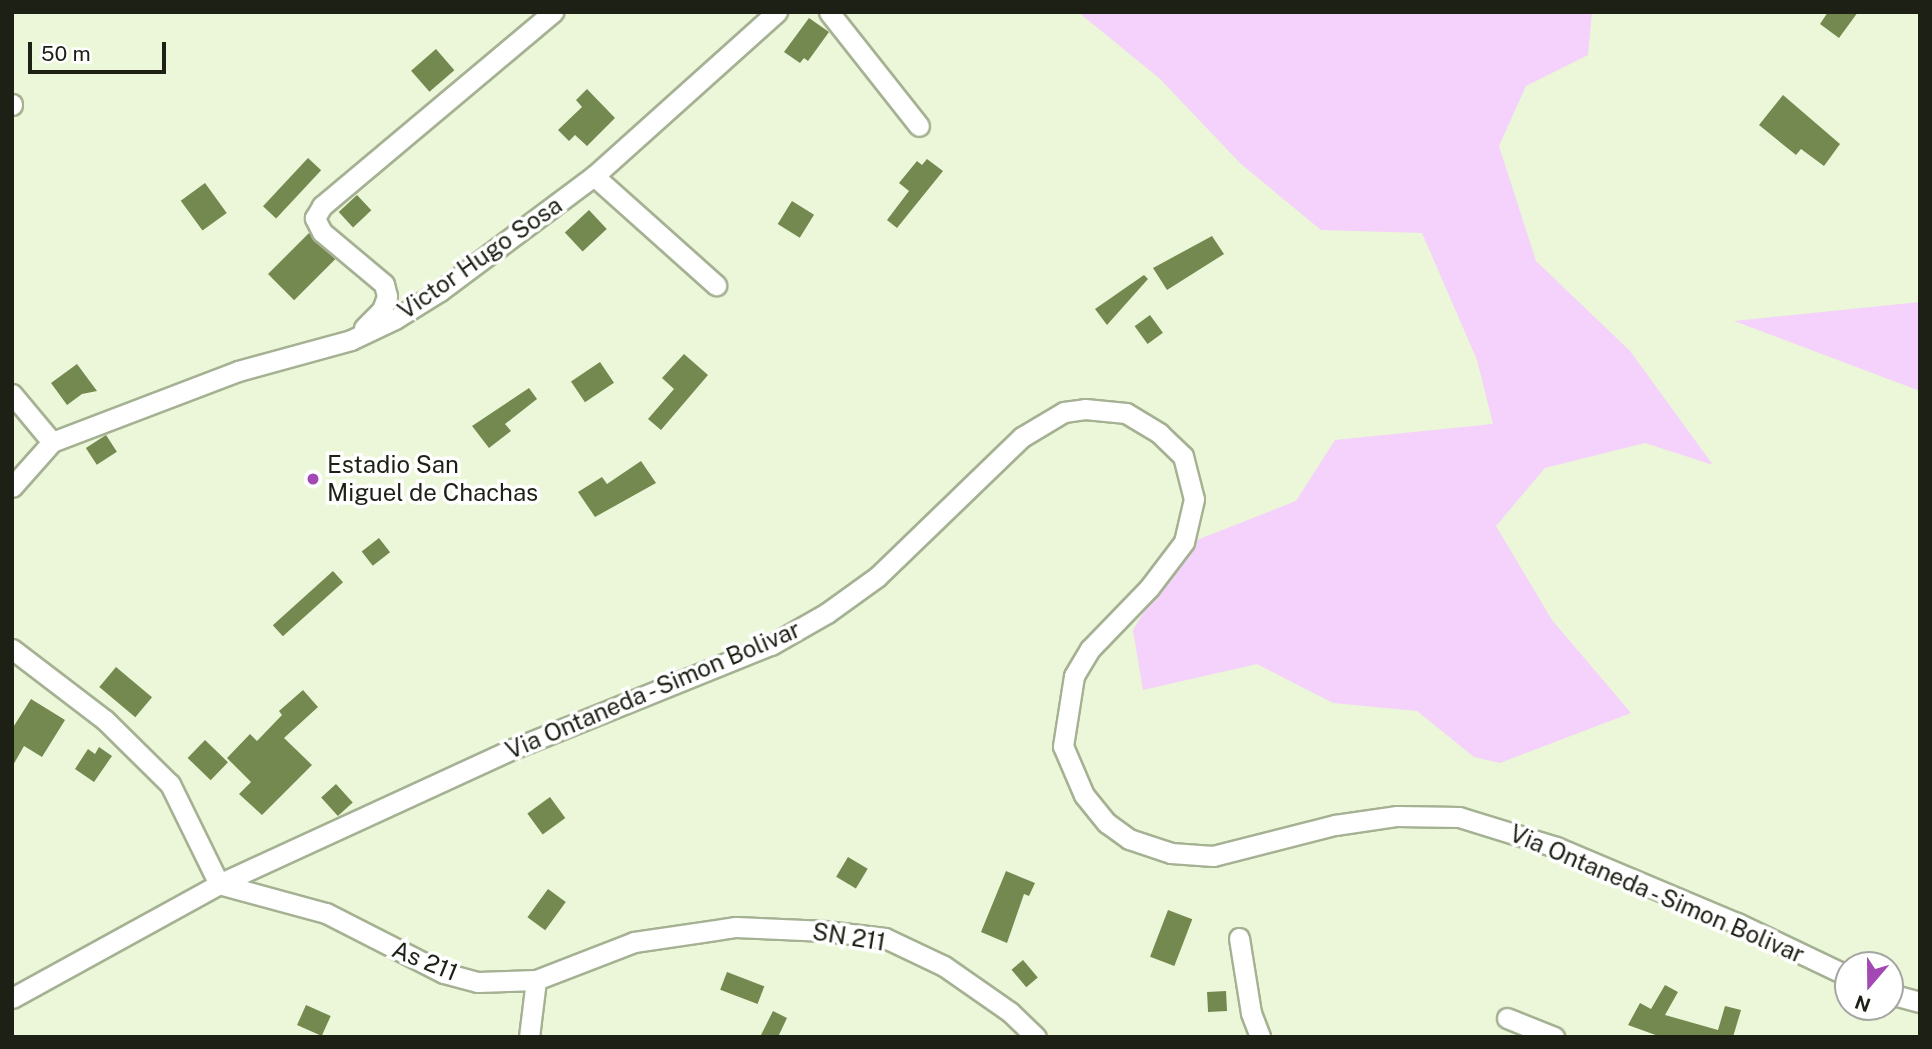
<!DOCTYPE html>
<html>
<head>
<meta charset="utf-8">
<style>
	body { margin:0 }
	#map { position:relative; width:1932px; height:1049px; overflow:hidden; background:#ebf7d8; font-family:"Public Sans",sans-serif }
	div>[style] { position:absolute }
	.green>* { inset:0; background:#f4d2fb }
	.building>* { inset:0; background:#74894f; transform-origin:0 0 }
	.roads { filter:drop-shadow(2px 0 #a5b193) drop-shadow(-2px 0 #a5b193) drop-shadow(0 2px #a5b193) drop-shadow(0 -2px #a5b193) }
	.minor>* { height:19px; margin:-9.5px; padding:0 9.5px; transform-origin:9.5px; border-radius:9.5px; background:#fff }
	.dots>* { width:19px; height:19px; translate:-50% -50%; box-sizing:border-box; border:4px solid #fff; border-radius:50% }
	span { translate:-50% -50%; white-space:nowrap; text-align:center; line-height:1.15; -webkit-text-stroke:7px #fff; paint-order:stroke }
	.street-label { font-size:24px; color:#1c2015 }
	.poi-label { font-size:24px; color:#1c2015 }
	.left { translate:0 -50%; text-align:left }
	.frame { position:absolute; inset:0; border:14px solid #1c2015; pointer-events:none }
	.north { position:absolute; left:1834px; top:951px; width:70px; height:70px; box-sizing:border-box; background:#fff; border:2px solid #a4a6a1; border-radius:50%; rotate:200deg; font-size:19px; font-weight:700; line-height:28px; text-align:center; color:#1c2015 }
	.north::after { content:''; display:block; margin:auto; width:24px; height:32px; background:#a249b4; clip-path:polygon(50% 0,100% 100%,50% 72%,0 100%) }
	.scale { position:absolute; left:28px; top:42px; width:138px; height:32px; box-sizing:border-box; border:4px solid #1c2015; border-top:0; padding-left:9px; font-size:21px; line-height:24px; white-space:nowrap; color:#1c2015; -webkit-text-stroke:5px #fff; paint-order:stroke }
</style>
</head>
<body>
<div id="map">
	<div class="green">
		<i style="clip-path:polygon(1078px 12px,1592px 12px,1588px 55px,1526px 86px,1499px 146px,1536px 261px,1630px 351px,1713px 465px,1645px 443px,1545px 468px,1496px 526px,1552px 620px,1631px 713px,1500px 763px,1474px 757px,1417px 711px,1333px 703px,1257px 664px,1143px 690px,1133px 630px,1184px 545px,1296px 501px,1335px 440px,1493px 424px,1477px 360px,1422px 233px,1321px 230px,1241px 164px,1159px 78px)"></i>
		<i style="clip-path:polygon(1920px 302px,1920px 391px,1734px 321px)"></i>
	</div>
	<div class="building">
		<i style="clip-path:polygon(1828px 12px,1858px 12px,1839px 38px,1820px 24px)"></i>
		<i style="clip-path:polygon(809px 18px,829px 32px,808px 61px,804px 58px,800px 63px,784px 52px)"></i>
		<i style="left:436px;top:49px;width:28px;height:33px;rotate:49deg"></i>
		<i style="clip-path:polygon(587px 89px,615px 118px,587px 146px,575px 135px,569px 141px,558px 130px,582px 107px,576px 100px)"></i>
		<i style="clip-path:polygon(1783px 95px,1840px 144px,1824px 166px,1801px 149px,1796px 155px,1759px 125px)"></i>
		<i style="left:308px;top:158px;width:18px;height:66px;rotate:43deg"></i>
		<i style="clip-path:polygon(927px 159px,943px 171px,897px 228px,887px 220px,909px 191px,899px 183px,917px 161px,922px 165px)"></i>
		<i style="left:205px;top:183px;width:37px;height:30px;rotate:54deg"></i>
		<i style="left:357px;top:195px;width:21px;height:25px;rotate:47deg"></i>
		<i style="left:792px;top:201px;width:26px;height:27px;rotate:32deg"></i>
		<i style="left:589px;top:210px;width:26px;height:33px;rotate:47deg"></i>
		<i style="left:309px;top:233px;width:37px;height:58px;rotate:45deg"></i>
		<i style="clip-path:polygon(1212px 236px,1224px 254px,1167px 290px,1153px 268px)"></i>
		<i style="clip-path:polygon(1144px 275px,1148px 279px,1107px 325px,1095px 309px)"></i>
		<i style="left:1150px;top:315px;width:22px;height:19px;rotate:54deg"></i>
		<i style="clip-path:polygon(684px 354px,708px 375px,661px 430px,648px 419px,674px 389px,662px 378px)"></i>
		<i style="left:600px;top:362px;width:25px;height:35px;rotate:56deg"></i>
		<i style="clip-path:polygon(77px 364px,97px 391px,82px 394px,67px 405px,51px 383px)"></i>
		<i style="clip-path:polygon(529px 388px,537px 399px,505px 424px,511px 431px,489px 448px,472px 426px)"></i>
		<i style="left:106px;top:435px;width:20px;height:24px;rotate:57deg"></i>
		<i style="clip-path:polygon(641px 461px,656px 483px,595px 517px,578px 492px,602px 477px,607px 484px)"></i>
		<i style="left:379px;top:538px;width:18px;height:22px;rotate:52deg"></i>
		<i style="left:333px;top:571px;width:15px;height:81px;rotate:48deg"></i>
		<i style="left:116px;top:667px;width:47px;height:26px;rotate:40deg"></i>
		<i style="clip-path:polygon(303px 690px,318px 707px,284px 738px,312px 765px,262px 815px,239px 794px,251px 782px,227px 758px,250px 734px,257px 741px,282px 715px,279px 711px)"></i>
		<i style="clip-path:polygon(31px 699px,65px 720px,42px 757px,24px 746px,12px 767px,12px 729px)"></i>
		<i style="left:205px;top:740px;width:32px;height:25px;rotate:44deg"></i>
		<i style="clip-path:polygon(99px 747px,112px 756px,94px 782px,75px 769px,88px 749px,95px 754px)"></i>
		<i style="left:336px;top:784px;width:25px;height:20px;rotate:48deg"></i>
		<i style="left:550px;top:797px;width:26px;height:28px;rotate:54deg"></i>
		<i style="left:848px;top:857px;width:23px;height:23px;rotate:31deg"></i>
		<i style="clip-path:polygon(1006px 871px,1035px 883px,1029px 896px,1024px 894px,1007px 943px,981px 932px)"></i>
		<i style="left:548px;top:889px;width:22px;height:35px;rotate:36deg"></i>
		<i style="left:1168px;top:910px;width:26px;height:50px;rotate:21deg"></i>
		<i style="left:1023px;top:960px;width:23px;height:15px;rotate:50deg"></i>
		<i style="left:727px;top:972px;width:40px;height:19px;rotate:21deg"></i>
		<i style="clip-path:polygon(1665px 985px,1678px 992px,1665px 1015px,1718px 1030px,1725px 1006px,1741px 1010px,1733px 1037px,1661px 1037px,1628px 1025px,1640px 1003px,1651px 1009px)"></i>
		<i style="left:1226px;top:991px;width:20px;height:19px;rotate:87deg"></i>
		<i style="left:306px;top:1005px;width:27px;height:22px;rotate:24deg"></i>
		<i style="clip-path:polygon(773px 1011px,787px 1018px,778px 1037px,760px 1037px)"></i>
	</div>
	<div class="roads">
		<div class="minor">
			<i style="left:829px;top:12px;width:145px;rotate:51.7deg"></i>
			<i style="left:12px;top:104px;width:1px;rotate:90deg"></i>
			<i style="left:594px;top:176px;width:164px;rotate:41.8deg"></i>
			<i style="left:364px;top:328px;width:25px;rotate:-45deg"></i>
			<i style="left:382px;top:310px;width:15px;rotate:-70deg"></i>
			<i style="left:387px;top:296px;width:12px;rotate:-104deg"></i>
			<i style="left:384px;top:284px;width:81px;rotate:-140deg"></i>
			<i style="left:322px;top:232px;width:16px;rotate:-117deg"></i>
			<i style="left:315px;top:218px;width:14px;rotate:-60deg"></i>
			<i style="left:322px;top:206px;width:302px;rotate:-40deg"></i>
			<i style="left:12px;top:394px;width:62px;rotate:50.2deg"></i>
			<i style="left:52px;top:442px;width:60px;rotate:131.6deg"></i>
			<i style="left:52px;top:442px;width:199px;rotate:-20.9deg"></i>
			<i style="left:238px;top:371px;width:117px;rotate:-15.3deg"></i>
			<i style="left:351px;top:340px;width:49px;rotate:-25.5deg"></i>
			<i style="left:395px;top:319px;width:53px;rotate:-31.9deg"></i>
			<i style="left:440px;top:291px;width:192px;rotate:-36.8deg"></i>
			<i style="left:594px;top:176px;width:246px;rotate:-41.9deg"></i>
			<i style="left:12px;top:649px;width:117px;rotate:37.4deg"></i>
			<i style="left:105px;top:720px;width:91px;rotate:44.6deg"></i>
			<i style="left:170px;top:784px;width:111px;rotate:63.9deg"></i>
			<i style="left:219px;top:884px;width:111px;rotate:15.2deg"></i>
			<i style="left:326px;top:913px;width:132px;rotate:27deg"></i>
			<i style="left:444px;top:973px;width:35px;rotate:15deg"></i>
			<i style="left:478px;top:982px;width:58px;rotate:-2deg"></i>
			<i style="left:536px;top:980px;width:105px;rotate:-21.2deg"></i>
			<i style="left:634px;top:942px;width:103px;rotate:-8.4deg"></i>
			<i style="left:736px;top:927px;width:90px;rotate:2.5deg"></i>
			<i style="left:826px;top:931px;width:59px;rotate:6.8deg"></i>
			<i style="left:885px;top:938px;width:65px;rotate:25.4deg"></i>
			<i style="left:944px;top:966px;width:80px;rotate:34.9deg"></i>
			<i style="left:1010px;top:1012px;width:36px;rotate:44deg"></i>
			<i style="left:1239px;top:938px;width:76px;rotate:80.9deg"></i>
			<i style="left:1251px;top:1013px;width:26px;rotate:69deg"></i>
			<i style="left:1890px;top:994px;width:31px;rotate:15deg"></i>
			<i style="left:12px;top:998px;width:236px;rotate:-28.8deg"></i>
			<i style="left:219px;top:884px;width:324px;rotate:-24.7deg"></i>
			<i style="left:513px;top:749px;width:278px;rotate:-22deg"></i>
			<i style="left:771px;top:645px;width:64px;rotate:-29.7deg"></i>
			<i style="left:827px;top:613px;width:62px;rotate:-35.8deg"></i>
			<i style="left:877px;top:577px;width:202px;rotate:-44deg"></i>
			<i style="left:1022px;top:437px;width:49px;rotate:-30.8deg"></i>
			<i style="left:1064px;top:412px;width:21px;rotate:-8deg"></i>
			<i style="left:1085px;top:409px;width:41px;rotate:5.6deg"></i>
			<i style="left:1126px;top:413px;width:39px;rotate:31deg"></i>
			<i style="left:1159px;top:433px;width:33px;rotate:44deg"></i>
			<i style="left:1183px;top:456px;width:44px;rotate:75.7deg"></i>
			<i style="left:1194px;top:499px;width:44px;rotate:103.1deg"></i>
			<i style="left:1184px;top:542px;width:58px;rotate:127.3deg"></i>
			<i style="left:1149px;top:588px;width:85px;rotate:134deg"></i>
			<i style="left:1090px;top:649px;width:31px;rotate:121deg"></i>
			<i style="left:1074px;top:676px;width:71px;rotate:98.9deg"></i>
			<i style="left:1063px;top:746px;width:53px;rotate:66.8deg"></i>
			<i style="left:1084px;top:795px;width:36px;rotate:51deg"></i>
			<i style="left:1107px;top:823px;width:27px;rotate:36deg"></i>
			<i style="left:1129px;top:839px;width:44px;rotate:18.4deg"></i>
			<i style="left:1171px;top:853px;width:42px;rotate:4.1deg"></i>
			<i style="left:1213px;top:856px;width:126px;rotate:-14.3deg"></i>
			<i style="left:1335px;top:825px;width:63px;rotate:-8.3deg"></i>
			<i style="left:1397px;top:816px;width:62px;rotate:0.9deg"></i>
			<i style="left:1459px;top:817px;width:102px;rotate:17.2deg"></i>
			<i style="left:1556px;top:847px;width:196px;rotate:22.8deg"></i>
			<i style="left:1737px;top:923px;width:123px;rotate:25.5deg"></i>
			<i style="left:1507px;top:1018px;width:51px;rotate:22deg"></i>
			<i style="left:529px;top:1037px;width:57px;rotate:-83deg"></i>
		</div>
	</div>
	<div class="dots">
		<i style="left:313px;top:479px;background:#a249b4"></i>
	</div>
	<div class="street-label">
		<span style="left:480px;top:258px;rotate:-35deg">Victor Hugo Sosa</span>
		<span style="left:653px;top:690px;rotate:-23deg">Via Ontaneda - Simon Bolivar</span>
		<span style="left:1657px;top:894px;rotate:23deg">Via Ontaneda - Simon Bolivar</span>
		<span style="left:849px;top:937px;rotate:9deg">SN 211</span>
		<span style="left:425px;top:961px;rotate:22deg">As 211</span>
	</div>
	<div class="poi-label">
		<span class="left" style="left:327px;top:479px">Estadio San<br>Miguel de Chachas</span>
	</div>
	<div class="frame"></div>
	<div class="north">N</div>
	<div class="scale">50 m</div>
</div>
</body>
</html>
